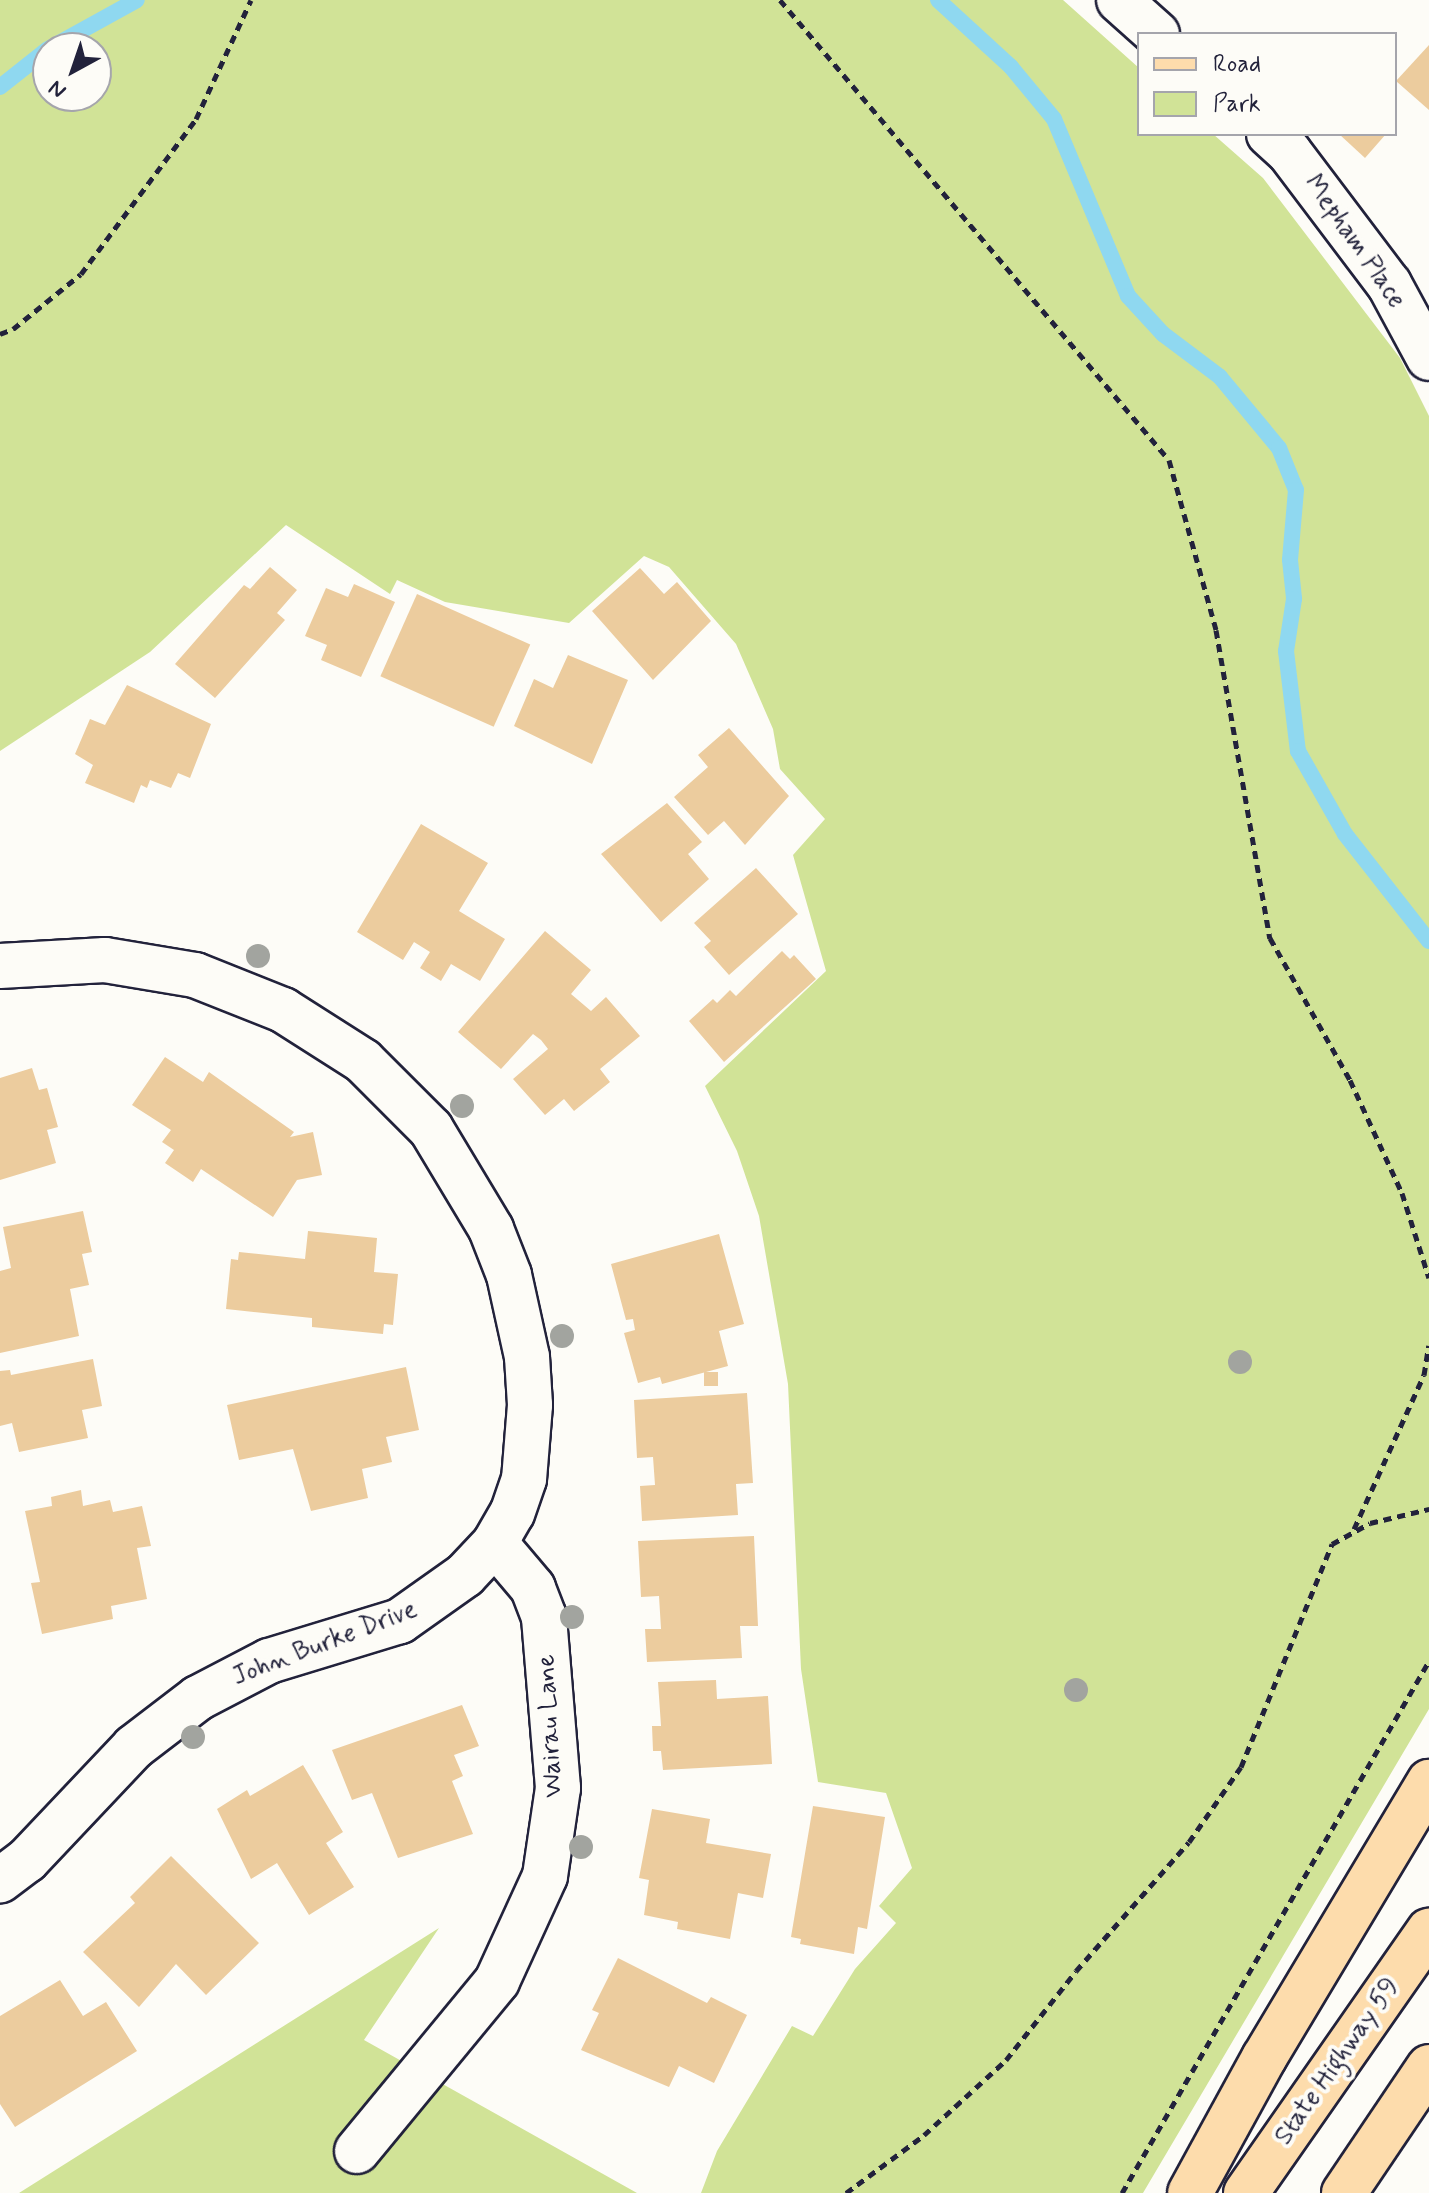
<!DOCTYPE html>
<html>
<head>
<meta charset="utf-8">
<style>
	body { margin:0 }
	#map { position:relative; width:1429px; height:2193px; overflow:hidden; background:#fdfcf7; font-family:Mynerve,sans-serif }
	div>[style] { position:absolute }
	.green>* { inset:0; background:#d1e397 }
	.stream>* { height:16px; margin:-8px; padding:0 8px; transform-origin:8px; border-radius:8px; background:#8fd8f0 }
	.building>* { inset:0; background:#eccc9e; transform-origin:0 0 }
	.path>* { height:5px; margin-top:-2.5px; transform-origin:0; background:repeating-linear-gradient(90deg,#22223b 0 8px,transparent 0 14px) }
	.roads { filter:drop-shadow(2px 0 #22223b) drop-shadow(-2px 0 #22223b) drop-shadow(0 2px #22223b) drop-shadow(0 -2px #22223b) }
	.street>* { height:44px; margin:-22px; padding:0 22px; transform-origin:22px; border-radius:22px; background:#fdfcf7 }
	.primary>* { height:44px; margin:-22px; padding:0 22px; transform-origin:22px; border-radius:22px; background:#fddcac }
	.trees>* { width:24px; height:24px; margin:-12px; border-radius:50%; background:#a2a49f }
	span { translate:-50% -50%; white-space:nowrap; text-align:center; line-height:1.15; -webkit-text-stroke:8px #fdfcf7; paint-order:stroke }
	.street-label { font-size:26px; color:#22223b }
	.legend { position:absolute; left:1137px; top:32px; width:260px; height:104px; box-sizing:border-box; background:#fdfcf7; border:2px solid #a5a5ac; margin:0; padding:10px 14px; list-style:none; font-size:24px; color:#22223b }
	.legend li { display:flex; align-items:center; gap:16px; height:40px }
	.legend b { width:40px; border:2px solid #a5a5ac }
	.north { position:absolute; left:32px; top:32px; width:80px; height:80px; box-sizing:border-box; background:#fdfcf7; border:2px solid #a5a5ac; border-radius:50%; rotate:220deg; font-size:22px; font-weight:700; line-height:32px; text-align:center; color:#22223b }
	.north::after { content:''; display:block; margin:auto; width:28px; height:36px; background:#22223b; clip-path:polygon(50% 0,100% 100%,50% 72%,0 100%) }
</style>
</head>
<body>
<div id="map">
	<div class="green">
		<i style="clip-path:polygon(evenodd,0 0,1063px 0,1139px 68px,1139px 134px,1213px 134px,1263px 178px,1400px 358px,1429px 416px,1429px 1709px,1143px 2193px,701px 2193px,717px 2151px,792px 2026px,813px 2036px,855px 1969px,896px 1923px,879px 1906px,912px 1868px,886px 1793px,818px 1782px,801px 1669px,788px 1384px,759px 1216px,737px 1151px,705px 1086px,826px 971px,793px 855px,825px 819px,780px 769px,773px 729px,736px 644px,669px 567px,644px 556px,569px 623px,445px 602px,397px 580px,390px 594px,286px 525px,150px 652px,0 751px,0 0,96px 48px,96px 96px,48px 96px,48px 48px,96px 48px)"></i>
		<i style="clip-path:polygon(439px 1928px,364px 2040px,637px 2193px,19px 2193px)"></i>
	</div>
	<div class="stream">
		<i style="left:938px;top:0;width:99px;rotate:42.5deg"></i>
		<i style="left:1011px;top:67px;width:67px;rotate:50.4deg"></i>
		<i style="left:1054px;top:119px;width:192px;rotate:67.3deg"></i>
		<i style="left:1128px;top:296px;width:52px;rotate:47.4deg"></i>
		<i style="left:1163px;top:334px;width:71px;rotate:37deg"></i>
		<i style="left:1220px;top:377px;width:92px;rotate:50.3deg"></i>
		<i style="left:1279px;top:448px;width:45px;rotate:68deg"></i>
		<i style="left:1296px;top:490px;width:70px;rotate:94.9deg"></i>
		<i style="left:1290px;top:560px;width:39px;rotate:84deg"></i>
		<i style="left:1294px;top:599px;width:53px;rotate:98.7deg"></i>
		<i style="left:1286px;top:651px;width:101px;rotate:83.2deg"></i>
		<i style="left:1298px;top:751px;width:95px;rotate:60.5deg"></i>
		<i style="left:1345px;top:834px;width:136px;rotate:51.9deg"></i>
		<i style="left:50px;top:48px;width:99px;rotate:-28.9deg"></i>
		<i style="left:0;top:87px;width:61px;rotate:-38.4deg"></i>
	</div>
	<div class="building">
		<i style="clip-path:polygon(1429px 45px,1429px 110px,1396px 81px)"></i>
		<i style="clip-path:polygon(1339px 134px,1386px 134px,1365px 158px)"></i>
		<i style="clip-path:polygon(270px 567px,297px 590px,277px 613px,285px 620px,215px 698px,175px 664px,244px 585px,250px 589px)"></i>
		<i style="clip-path:polygon(640px 568px,664px 594px,677px 582px,711px 621px,653px 680px,592px 611px)"></i>
		<i style="clip-path:polygon(354px 584px,395px 602px,361px 677px,321px 660px,327px 645px,305px 636px,326px 588px,348px 597px)"></i>
		<i style="left:417px;top:594px;width:124px;height:90px;rotate:24deg"></i>
		<i style="clip-path:polygon(568px 655px,628px 680px,592px 764px,514px 726px,534px 679px,553px 688px)"></i>
		<i style="clip-path:polygon(127px 685px,211px 724px,190px 778px,178px 773px,171px 788px,150px 780px,147px 788px,141px 785px,134px 803px,85px 783px,93px 765px,75px 754px,90px 719px,105px 725px)"></i>
		<i style="clip-path:polygon(729px 728px,789px 796px,745px 845px,724px 821px,708px 835px,674px 797px,708px 767px,698px 755px)"></i>
		<i style="clip-path:polygon(667px 803px,702px 842px,688px 854px,709px 879px,661px 922px,601px 854px)"></i>
		<i style="clip-path:polygon(421px 824px,488px 863px,459px 911px,505px 939px,480px 981px,451px 964px,441px 981px,420px 968px,430px 952px,414px 942px,403px 960px,357px 932px)"></i>
		<i style="clip-path:polygon(756px 868px,798px 914px,729px 975px,704px 947px,711px 941px,694px 923px)"></i>
		<i style="clip-path:polygon(545px 931px,591px 970px,571px 994px,591px 1011px,606px 997px,640px 1036px,600px 1069px,610px 1082px,574px 1111px,564px 1099px,545px 1115px,513px 1079px,548px 1049px,541px 1040px,533px 1034px,501px 1069px,458px 1032px)"></i>
		<i style="clip-path:polygon(782px 951px,790px 959px,794px 955px,816px 979px,724px 1062px,689px 1021px,713px 999px,717px 1003px,730px 990px,736px 996px)"></i>
		<i style="clip-path:polygon(165px 1057px,203px 1082px,209px 1072px,294px 1132px,290px 1137px,313px 1132px,322px 1175px,297px 1180px,273px 1217px,201px 1169px,193px 1182px,165px 1163px,174px 1150px,162px 1142px,171px 1130px,132px 1105px)"></i>
		<i style="clip-path:polygon(32px 1068px,39px 1090px,47px 1088px,58px 1127px,47px 1130px,56px 1163px,0 1180px,0 1078px)"></i>
		<i style="clip-path:polygon(83px 1211px,92px 1252px,82px 1254px,89px 1285px,70px 1289px,79px 1336px,0 1353px,0 1271px,11px 1268px,3px 1227px)"></i>
		<i style="clip-path:polygon(308px 1231px,377px 1238px,374px 1272px,398px 1274px,393px 1325px,384px 1324px,383px 1334px,312px 1327px,312px 1318px,226px 1309px,231px 1259px,238px 1260px,239px 1252px,305px 1259px)"></i>
		<i style="clip-path:polygon(719px 1234px,744px 1324px,719px 1331px,728px 1366px,662px 1384px,660px 1377px,638px 1383px,624px 1333px,635px 1330px,633px 1319px,626px 1320px,611px 1264px)"></i>
		<i style="clip-path:polygon(93px 1359px,102px 1406px,82px 1410px,88px 1438px,19px 1452px,12px 1423px,0 1426px,0 1371px,10px 1370px,11px 1375px)"></i>
		<i style="clip-path:polygon(406px 1367px,419px 1430px,386px 1437px,392px 1462px,362px 1469px,368px 1498px,311px 1511px,293px 1449px,239px 1460px,227px 1405px)"></i>
		<i style="left:718px;top:1372px;width:14px;height:14px;rotate:90deg"></i>
		<i style="clip-path:polygon(747px 1393px,753px 1483px,736px 1484px,738px 1515px,642px 1521px,640px 1486px,655px 1485px,653px 1457px,637px 1458px,634px 1400px)"></i>
		<i style="clip-path:polygon(81px 1490px,83px 1506px,110px 1500px,113px 1512px,142px 1506px,151px 1546px,137px 1548px,147px 1599px,111px 1606px,113px 1619px,42px 1634px,31px 1583px,40px 1582px,25px 1511px,52px 1506px,51px 1497px)"></i>
		<i style="clip-path:polygon(754px 1536px,758px 1626px,740px 1626px,742px 1658px,647px 1662px,645px 1629px,661px 1629px,659px 1596px,641px 1597px,638px 1541px)"></i>
		<i style="clip-path:polygon(716px 1680px,717px 1699px,768px 1696px,772px 1764px,663px 1770px,661px 1751px,653px 1751px,652px 1726px,661px 1726px,658px 1682px)"></i>
		<i style="clip-path:polygon(462px 1705px,479px 1746px,454px 1755px,463px 1776px,452px 1781px,473px 1834px,398px 1858px,372px 1793px,352px 1800px,332px 1750px)"></i>
		<i style="clip-path:polygon(303px 1765px,343px 1832px,326px 1843px,354px 1887px,309px 1915px,277px 1863px,251px 1879px,217px 1809px,247px 1790px,250px 1796px)"></i>
		<i style="clip-path:polygon(813px 1806px,885px 1817px,867px 1929px,858px 1927px,854px 1954px,800px 1944px,801px 1939px,791px 1937px)"></i>
		<i style="clip-path:polygon(652px 1809px,710px 1819px,706px 1843px,771px 1854px,763px 1898px,738px 1893px,730px 1939px,677px 1929px,678px 1922px,644px 1915px,649px 1880px,639px 1878px)"></i>
		<i style="clip-path:polygon(171px 1856px,259px 1943px,206px 1995px,176px 1964px,139px 2007px,83px 1952px,135px 1903px,130px 1897px)"></i>
		<i style="clip-path:polygon(618px 1958px,707px 2003px,711px 1997px,747px 2015px,714px 2083px,679px 2066px,669px 2087px,581px 2050px,599px 2013px,592px 2010px)"></i>
		<i style="clip-path:polygon(60px 1980px,83px 2016px,106px 2002px,137px 2051px,15px 2127px,0 2104px,0 2016px)"></i>
	</div>
	<div class="path">
		<i style="left:780px;top:0;width:602px;rotate:49.78deg"></i>
		<i style="left:1169px;top:460px;width:176px;rotate:74.5deg"></i>
		<i style="left:1216px;top:630px;width:313px;rotate:80.1deg"></i>
		<i style="left:1270px;top:938px;width:163px;rotate:60.6deg"></i>
		<i style="left:1350px;top:1080px;width:124px;rotate:65.3deg"></i>
		<i style="left:1402px;top:1193px;width:89px;rotate:72.4deg"></i>
		<i style="left:0;top:334px;width:14px;rotate:-21deg"></i>
		<i style="left:13px;top:329px;width:87px;rotate:-39deg"></i>
		<i style="left:81px;top:274px;width:193px;rotate:-53.4deg"></i>
		<i style="left:196px;top:119px;width:131px;rotate:-65.2deg"></i>
		<i style="left:1354px;top:1529px;width:169px;rotate:-65.6deg"></i>
		<i style="left:1424px;top:1375px;width:30px;rotate:-81deg"></i>
		<i style="left:846px;top:2193px;width:97px;rotate:-36.6deg"></i>
		<i style="left:924px;top:2135px;width:111px;rotate:-42.4deg"></i>
		<i style="left:1006px;top:2060px;width:113px;rotate:-51.8deg"></i>
		<i style="left:1076px;top:1971px;width:171px;rotate:-48.8deg"></i>
		<i style="left:1189px;top:1842px;width:91px;rotate:-55.3deg"></i>
		<i style="left:1241px;top:1767px;width:241px;rotate:-67.8deg"></i>
		<i style="left:1332px;top:1544px;width:43px;rotate:-28.9deg"></i>
		<i style="left:1370px;top:1523px;width:61px;rotate:-13.3deg"></i>
		<i style="left:1122px;top:2193px;width:614px;rotate:-60.01deg"></i>
	</div>
	<div class="roads">
		<div class="street">
			<i style="left:1119px;top:0;width:51px;rotate:41.8deg"></i>
			<i style="left:1269px;top:134px;width:27px;rotate:42deg"></i>
			<i style="left:1289px;top:152px;width:166px;rotate:52.9deg"></i>
			<i style="left:1389px;top:284px;width:84px;rotate:61.6deg"></i>
			<i style="left:0;top:966px;width:105px;rotate:-3.3deg"></i>
			<i style="left:105px;top:960px;width:91px;rotate:9.5deg"></i>
			<i style="left:195px;top:975px;width:95px;rotate:21.7deg"></i>
			<i style="left:283px;top:1010px;width:95px;rotate:32.5deg"></i>
			<i style="left:363px;top:1061px;width:96px;rotate:45deg"></i>
			<i style="left:431px;top:1129px;width:117px;rotate:59deg"></i>
			<i style="left:491px;top:1229px;width:49px;rotate:68.6deg"></i>
			<i style="left:509px;top:1275px;width:84px;rotate:77.6deg"></i>
			<i style="left:527px;top:1357px;width:48px;rotate:86.4deg"></i>
			<i style="left:530px;top:1405px;width:74px;rotate:94.6deg"></i>
			<i style="left:524px;top:1479px;width:36px;rotate:109deg"></i>
			<i style="left:512px;top:1513px;width:34px;rotate:120deg"></i>
			<i style="left:495px;top:1543px;width:44px;rotate:133.2deg"></i>
			<i style="left:465px;top:1575px;width:80px;rotate:144.7deg"></i>
			<i style="left:400px;top:1621px;width:137px;rotate:163deg"></i>
			<i style="left:269px;top:1661px;width:80px;rotate:152.5deg"></i>
			<i style="left:198px;top:1698px;width:81px;rotate:142.6deg"></i>
			<i style="left:134px;top:1747px;width:156px;rotate:133.4deg"></i>
			<i style="left:27px;top:1860px;width:34px;rotate:143deg"></i>
			<i style="left:357px;top:2151px;width:220px;rotate:-50.5deg"></i>
			<i style="left:497px;top:1981px;width:115px;rotate:-65.4deg"></i>
			<i style="left:545px;top:1876px;width:89px;rotate:-81.6deg"></i>
			<i style="left:558px;top:1788px;width:172px;rotate:-94.7deg"></i>
			<i style="left:544px;top:1617px;width:31px;rotate:-111deg"></i>
			<i style="left:533px;top:1588px;width:59px;rotate:-130.2deg"></i>
		</div>
		<div class="primary">
			<i style="left:1190px;top:2193px;width:154px;rotate:-61.3deg"></i>
			<i style="left:1264px;top:2058px;width:322px;rotate:-59.1deg"></i>
			<i style="left:1246px;top:2193px;width:320px;rotate:-55.1deg"></i>
			<i style="left:1344px;top:2193px;width:152px;rotate:-56deg"></i>
		</div>
	</div>
	<div class="trees">
		<i style="left:258px;top:956px"></i>
		<i style="left:462px;top:1106px"></i>
		<i style="left:562px;top:1336px"></i>
		<i style="left:1240px;top:1362px"></i>
		<i style="left:572px;top:1617px"></i>
		<i style="left:1076px;top:1690px"></i>
		<i style="left:193px;top:1737px"></i>
		<i style="left:581px;top:1847px"></i>
	</div>
	<div class="street-label">
		<span style="left:1354px;top:242px;rotate:55deg">Mepham Place</span>
		<span style="left:325px;top:1644px;rotate:-21deg">John Burke Drive</span>
		<span style="left:551px;top:1726px;rotate:-93deg">Wairau Lane</span>
		<span style="left:1338px;top:2062px;rotate:-55deg">State Highway 59</span>
	</div>
	<ul class="legend">
	<li><b style="height:10px;background:#fddcac"></b>Road</li>
	<li><b style="height:22px;background:#d1e397"></b>Park</li>
	</ul>
	<div class="north">N</div>
</div>
</body>
</html>
